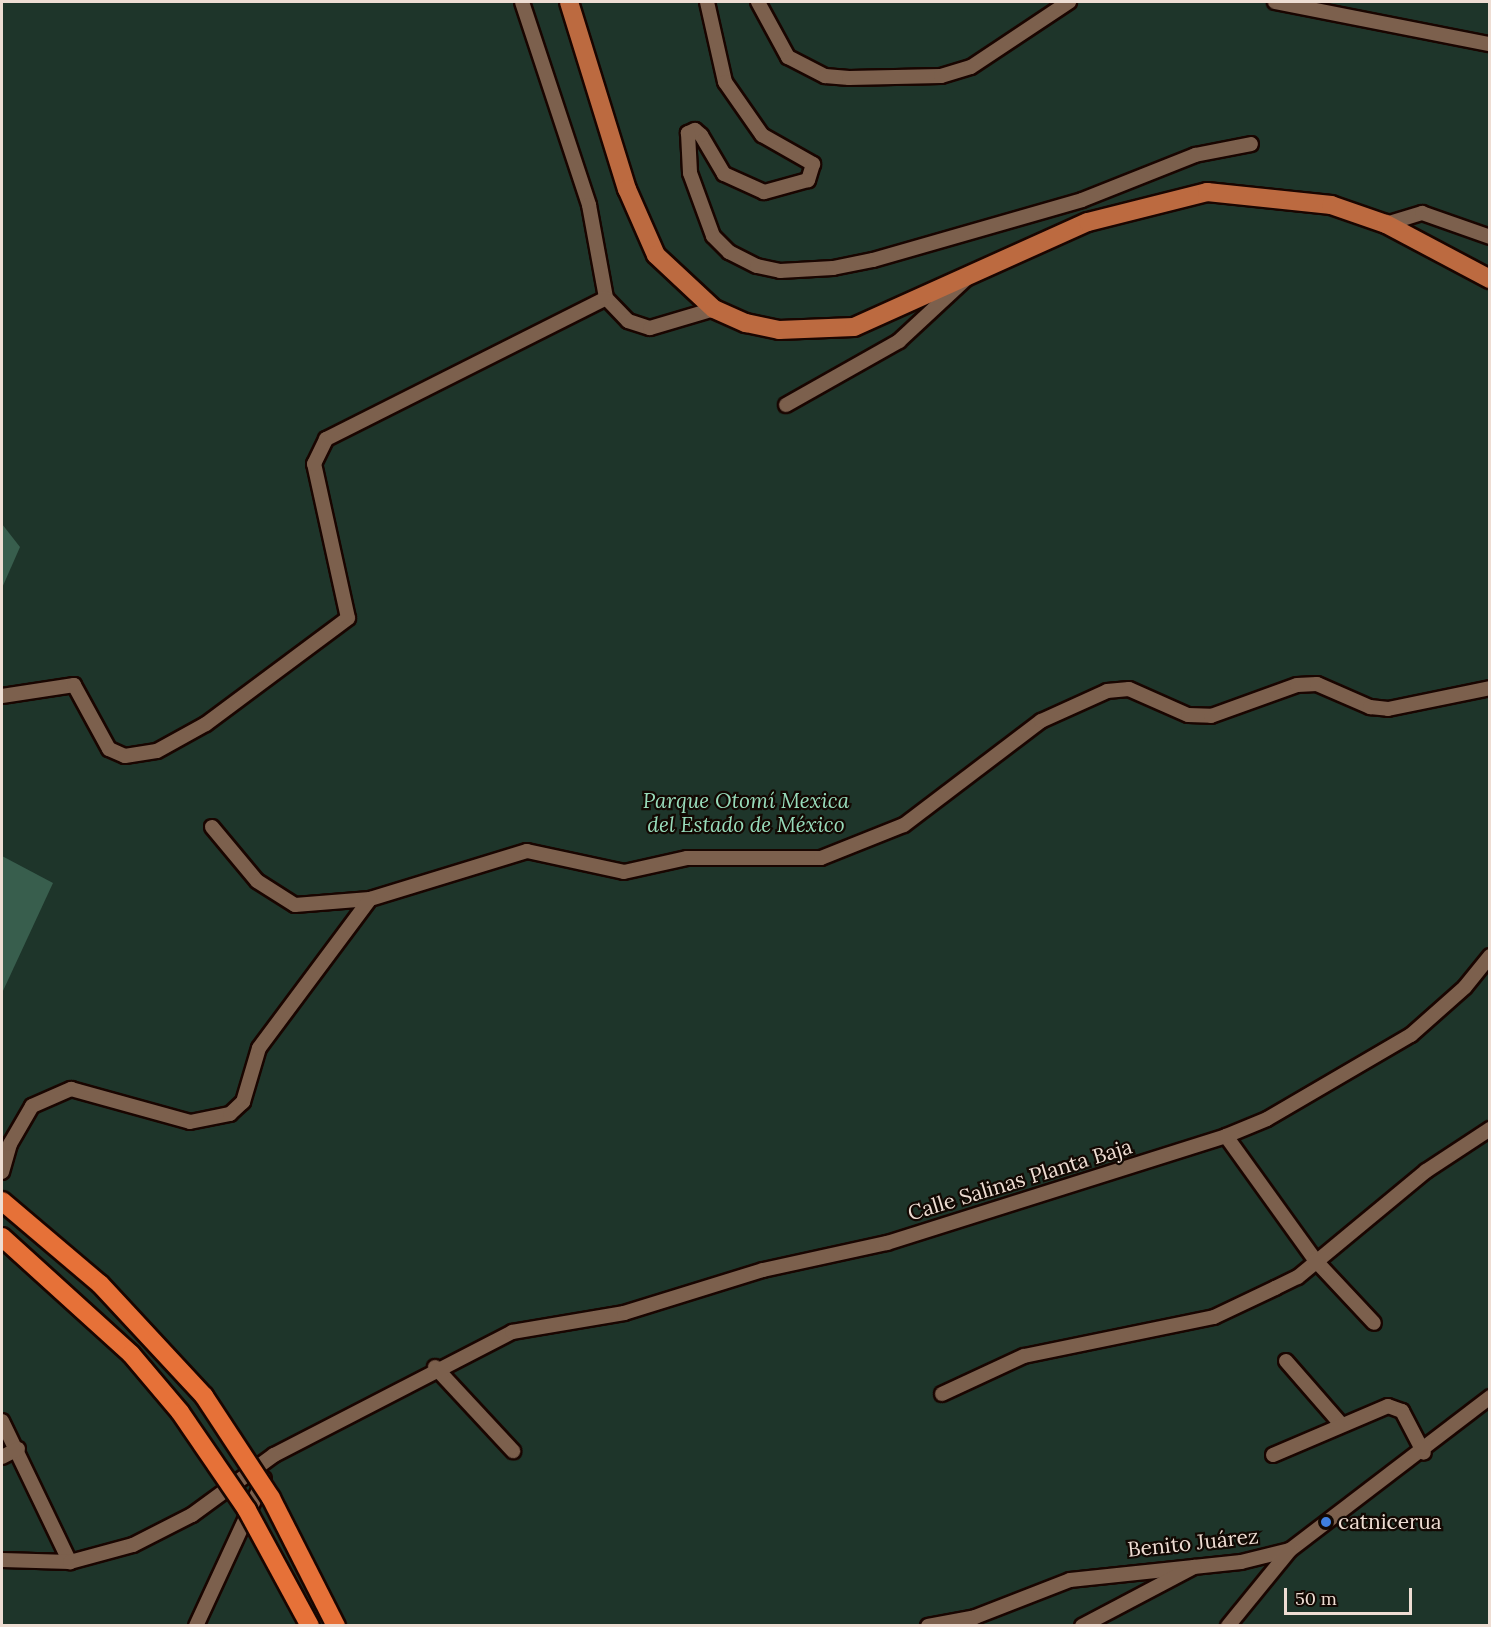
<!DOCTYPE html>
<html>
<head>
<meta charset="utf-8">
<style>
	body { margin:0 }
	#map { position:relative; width:1491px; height:1627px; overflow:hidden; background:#331b0a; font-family:Lora,serif }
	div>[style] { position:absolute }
	.green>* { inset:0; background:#1e352a; transform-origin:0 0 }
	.forest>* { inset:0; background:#385e4d }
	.roads { filter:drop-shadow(2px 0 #190500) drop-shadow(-2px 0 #190500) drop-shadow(0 2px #190500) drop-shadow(0 -2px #190500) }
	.minor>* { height:14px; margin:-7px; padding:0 7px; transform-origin:7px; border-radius:7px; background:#7c604d }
	.primary>* { height:18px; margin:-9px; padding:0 9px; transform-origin:9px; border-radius:9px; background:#bc6a40 }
	.bridges { filter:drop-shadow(2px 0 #190500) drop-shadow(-2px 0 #190500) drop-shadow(0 2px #190500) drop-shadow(0 -2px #190500) }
	.motorway-bridge>* { height:18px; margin:-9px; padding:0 9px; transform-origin:9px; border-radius:9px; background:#e67138 }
	.dots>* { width:16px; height:16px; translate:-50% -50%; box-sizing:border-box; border:3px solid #130903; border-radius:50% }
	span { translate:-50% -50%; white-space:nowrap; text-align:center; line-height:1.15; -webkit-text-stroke:4.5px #130903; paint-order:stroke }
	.park-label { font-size:21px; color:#98dcbb; font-style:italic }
	.street-label { font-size:21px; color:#eeddd3 }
	.poi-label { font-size:21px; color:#eeddd3 }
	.left { translate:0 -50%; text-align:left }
	.frame { position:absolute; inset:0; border:3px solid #eeddd3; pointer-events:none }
	.scale { position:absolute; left:1284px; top:1588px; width:128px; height:27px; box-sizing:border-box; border:3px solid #eeddd3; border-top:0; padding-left:8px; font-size:18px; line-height:21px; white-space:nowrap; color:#eeddd3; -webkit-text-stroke:4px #130903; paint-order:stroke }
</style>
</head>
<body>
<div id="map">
	<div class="green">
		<i style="left:2px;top:2px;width:1487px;height:1624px"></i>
	</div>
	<div class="forest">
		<i style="clip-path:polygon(2px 524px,20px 547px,2px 588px)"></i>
		<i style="clip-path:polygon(2px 856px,53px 883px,2px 993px)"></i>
	</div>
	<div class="roads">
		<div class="minor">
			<i style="left:522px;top:2px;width:214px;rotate:71.7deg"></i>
			<i style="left:589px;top:205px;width:95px;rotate:79.6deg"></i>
			<i style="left:606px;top:298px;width:32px;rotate:46deg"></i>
			<i style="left:628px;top:321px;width:23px;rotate:18deg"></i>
			<i style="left:650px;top:328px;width:67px;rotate:-16.5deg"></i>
			<i style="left:707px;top:2px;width:82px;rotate:77.3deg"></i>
			<i style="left:725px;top:82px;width:65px;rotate:55.1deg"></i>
			<i style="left:762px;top:135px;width:59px;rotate:29.6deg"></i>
			<i style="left:813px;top:164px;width:17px;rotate:107deg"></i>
			<i style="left:808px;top:180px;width:46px;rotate:164.7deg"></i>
			<i style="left:764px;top:192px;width:44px;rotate:-155.8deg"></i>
			<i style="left:724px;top:174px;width:45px;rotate:-120.5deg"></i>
			<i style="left:701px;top:135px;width:8px;rotate:-140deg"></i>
			<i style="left:695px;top:130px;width:8px;rotate:157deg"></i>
			<i style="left:688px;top:133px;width:40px;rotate:87.1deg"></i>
			<i style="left:690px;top:173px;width:67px;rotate:69.9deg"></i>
			<i style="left:713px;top:236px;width:23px;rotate:45deg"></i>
			<i style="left:729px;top:252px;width:31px;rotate:27deg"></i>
			<i style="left:757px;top:266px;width:24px;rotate:12deg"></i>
			<i style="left:780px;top:271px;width:53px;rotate:-3.2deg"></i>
			<i style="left:833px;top:268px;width:41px;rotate:-11.3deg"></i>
			<i style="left:873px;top:260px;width:217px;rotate:-16deg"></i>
			<i style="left:1082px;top:200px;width:122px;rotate:-21.7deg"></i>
			<i style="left:1195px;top:155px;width:57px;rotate:-11.1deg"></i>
			<i style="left:758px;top:2px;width:63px;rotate:61.4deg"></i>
			<i style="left:788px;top:57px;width:42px;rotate:27.2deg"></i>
			<i style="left:825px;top:76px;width:24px;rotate:5deg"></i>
			<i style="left:849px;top:78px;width:92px;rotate:-1.2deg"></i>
			<i style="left:941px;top:76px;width:31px;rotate:-17deg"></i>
			<i style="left:971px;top:67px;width:118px;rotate:-33.6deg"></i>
			<i style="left:1275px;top:2px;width:219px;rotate:11.1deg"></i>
			<i style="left:1386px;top:224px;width:38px;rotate:-17deg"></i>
			<i style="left:1422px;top:213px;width:72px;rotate:19.4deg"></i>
			<i style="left:786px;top:405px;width:130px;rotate:-29.5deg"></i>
			<i style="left:899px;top:341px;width:91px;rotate:-42.8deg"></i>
			<i style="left:2px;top:696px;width:73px;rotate:-8.7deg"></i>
			<i style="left:74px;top:685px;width:73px;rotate:61.3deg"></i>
			<i style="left:109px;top:749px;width:17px;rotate:24deg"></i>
			<i style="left:125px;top:756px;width:32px;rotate:-9deg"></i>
			<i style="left:157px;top:751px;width:56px;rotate:-28.9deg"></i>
			<i style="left:206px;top:724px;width:177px;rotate:-36.7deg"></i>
			<i style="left:348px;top:618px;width:158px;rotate:-102.4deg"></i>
			<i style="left:314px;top:464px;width:28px;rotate:-64deg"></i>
			<i style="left:326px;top:439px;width:313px;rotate:-26.7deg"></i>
			<i style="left:212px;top:827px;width:70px;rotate:50.2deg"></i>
			<i style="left:257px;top:881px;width:45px;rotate:32.3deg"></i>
			<i style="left:295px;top:905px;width:75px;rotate:-4.6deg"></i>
			<i style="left:370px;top:899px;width:164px;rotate:-17deg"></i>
			<i style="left:527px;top:851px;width:99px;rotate:12.2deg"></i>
			<i style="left:624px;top:872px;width:65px;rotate:-12.5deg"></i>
			<i style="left:687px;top:858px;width:134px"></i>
			<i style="left:821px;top:858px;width:89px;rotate:-21.7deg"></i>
			<i style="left:904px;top:825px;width:172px;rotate:-37.2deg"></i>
			<i style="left:1041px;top:721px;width:72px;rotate:-24.4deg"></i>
			<i style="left:1107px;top:691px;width:22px;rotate:-5deg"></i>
			<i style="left:1129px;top:689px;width:64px;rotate:23.8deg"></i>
			<i style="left:1188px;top:715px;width:23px;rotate:2deg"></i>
			<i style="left:1211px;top:716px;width:91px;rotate:-19.8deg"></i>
			<i style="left:1297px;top:685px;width:20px;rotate:-3deg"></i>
			<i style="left:1317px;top:684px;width:58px;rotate:23.5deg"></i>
			<i style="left:1370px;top:707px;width:18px;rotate:6deg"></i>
			<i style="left:1388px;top:709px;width:104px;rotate:-11.6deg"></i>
			<i style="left:1226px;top:1136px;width:153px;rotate:54.3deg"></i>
			<i style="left:1315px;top:1260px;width:86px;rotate:46.9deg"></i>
			<i style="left:2px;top:1172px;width:29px;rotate:-74deg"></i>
			<i style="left:10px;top:1144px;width:44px;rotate:-59.9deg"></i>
			<i style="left:32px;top:1106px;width:43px;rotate:-23.6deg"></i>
			<i style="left:71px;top:1089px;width:123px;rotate:15.5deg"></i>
			<i style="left:190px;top:1122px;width:41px;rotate:-11.3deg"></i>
			<i style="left:230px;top:1114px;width:18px;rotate:-43deg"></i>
			<i style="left:243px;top:1102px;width:56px;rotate:-73.5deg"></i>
			<i style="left:259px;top:1048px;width:186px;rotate:-53.3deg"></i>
			<i style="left:1286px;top:1361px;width:84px;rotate:48.9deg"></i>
			<i style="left:435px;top:1367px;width:115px;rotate:47.1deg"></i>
			<i style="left:942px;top:1394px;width:90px;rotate:-24.9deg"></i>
			<i style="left:1024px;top:1356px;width:194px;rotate:-11.6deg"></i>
			<i style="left:1214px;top:1317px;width:68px;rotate:-25.4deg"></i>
			<i style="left:1275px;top:1288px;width:25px;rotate:-26deg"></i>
			<i style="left:1298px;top:1277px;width:166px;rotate:-39.6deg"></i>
			<i style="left:1426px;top:1171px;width:77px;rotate:-33.3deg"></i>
			<i style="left:2px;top:1421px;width:157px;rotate:64.3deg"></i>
			<i style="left:1273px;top:1455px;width:125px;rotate:-23.1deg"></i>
			<i style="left:1388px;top:1406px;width:15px;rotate:20deg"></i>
			<i style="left:1402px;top:1411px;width:47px;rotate:62.4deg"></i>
			<i style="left:2px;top:1457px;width:18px;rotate:-27deg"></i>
			<i style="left:2px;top:1560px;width:68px;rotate:1.7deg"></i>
			<i style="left:70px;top:1562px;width:65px;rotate:-15.1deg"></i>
			<i style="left:133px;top:1545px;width:66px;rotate:-27deg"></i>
			<i style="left:192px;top:1515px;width:102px;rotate:-36.2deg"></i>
			<i style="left:274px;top:1455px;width:268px;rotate:-27.3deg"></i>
			<i style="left:512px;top:1332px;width:114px;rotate:-9.6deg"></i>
			<i style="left:624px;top:1313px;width:145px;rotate:-17.2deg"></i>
			<i style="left:763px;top:1270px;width:127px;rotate:-12.3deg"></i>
			<i style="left:887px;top:1243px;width:355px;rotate:-17.5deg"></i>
			<i style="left:1226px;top:1136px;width:44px;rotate:-22.5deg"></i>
			<i style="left:1267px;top:1119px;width:167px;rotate:-30.3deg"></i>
			<i style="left:1411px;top:1035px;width:72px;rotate:-41.6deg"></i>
			<i style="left:1465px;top:987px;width:40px;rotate:-51deg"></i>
			<i style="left:196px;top:1626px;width:162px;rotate:-65.2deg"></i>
			<i style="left:928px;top:1626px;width:48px;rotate:-10.8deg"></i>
			<i style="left:975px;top:1617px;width:102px;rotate:-21.3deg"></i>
			<i style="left:1070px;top:1580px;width:172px;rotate:-6deg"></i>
			<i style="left:1241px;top:1562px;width:50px;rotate:-13.8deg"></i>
			<i style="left:1290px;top:1550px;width:252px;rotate:-37.4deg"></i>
			<i style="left:1082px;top:1626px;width:127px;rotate:-27.8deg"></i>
			<i style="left:1228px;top:1626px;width:98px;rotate:-50.8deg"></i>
		</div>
		<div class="primary">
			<i style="left:569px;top:2px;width:196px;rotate:72.8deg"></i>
			<i style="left:627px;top:189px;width:72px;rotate:66.3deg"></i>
			<i style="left:656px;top:255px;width:79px;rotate:43deg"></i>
			<i style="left:714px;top:309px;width:35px;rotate:24deg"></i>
			<i style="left:746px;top:323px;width:34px;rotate:12deg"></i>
			<i style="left:779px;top:330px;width:75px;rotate:-2.3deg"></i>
			<i style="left:854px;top:327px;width:256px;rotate:-24.2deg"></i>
			<i style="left:1088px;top:222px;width:123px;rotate:-14.1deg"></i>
			<i style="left:1207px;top:192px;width:125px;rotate:6deg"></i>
			<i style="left:1331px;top:205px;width:58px;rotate:19.1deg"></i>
			<i style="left:1386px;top:224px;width:118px;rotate:27.9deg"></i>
		</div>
	</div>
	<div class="bridges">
		<div class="motorway-bridge">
			<i style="left:2px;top:1201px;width:128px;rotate:40.3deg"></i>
			<i style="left:100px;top:1284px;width:153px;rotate:47.1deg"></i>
			<i style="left:204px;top:1396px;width:122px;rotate:56.7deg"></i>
			<i style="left:271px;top:1498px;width:144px;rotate:63.1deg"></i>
			<i style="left:2px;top:1237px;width:174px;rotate:42.2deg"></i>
			<i style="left:131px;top:1354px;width:76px;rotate:49.8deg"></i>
			<i style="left:180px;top:1412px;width:119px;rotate:55.6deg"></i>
			<i style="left:247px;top:1510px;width:132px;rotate:61.5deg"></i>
		</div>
	</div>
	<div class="dots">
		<i style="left:1326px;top:1522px;background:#3f7fe0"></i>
	</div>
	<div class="park-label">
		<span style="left:746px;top:813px">Parque Otomí Mexica<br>del Estado de México</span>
	</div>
	<div class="street-label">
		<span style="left:1020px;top:1180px;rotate:-17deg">Calle Salinas Planta Baja</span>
		<span style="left:1193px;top:1543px;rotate:-6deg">Benito Juárez</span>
	</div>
	<div class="poi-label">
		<span class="left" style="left:1338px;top:1522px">catnicerua</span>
	</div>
	<div class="frame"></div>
	<div class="scale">50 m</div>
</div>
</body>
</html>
